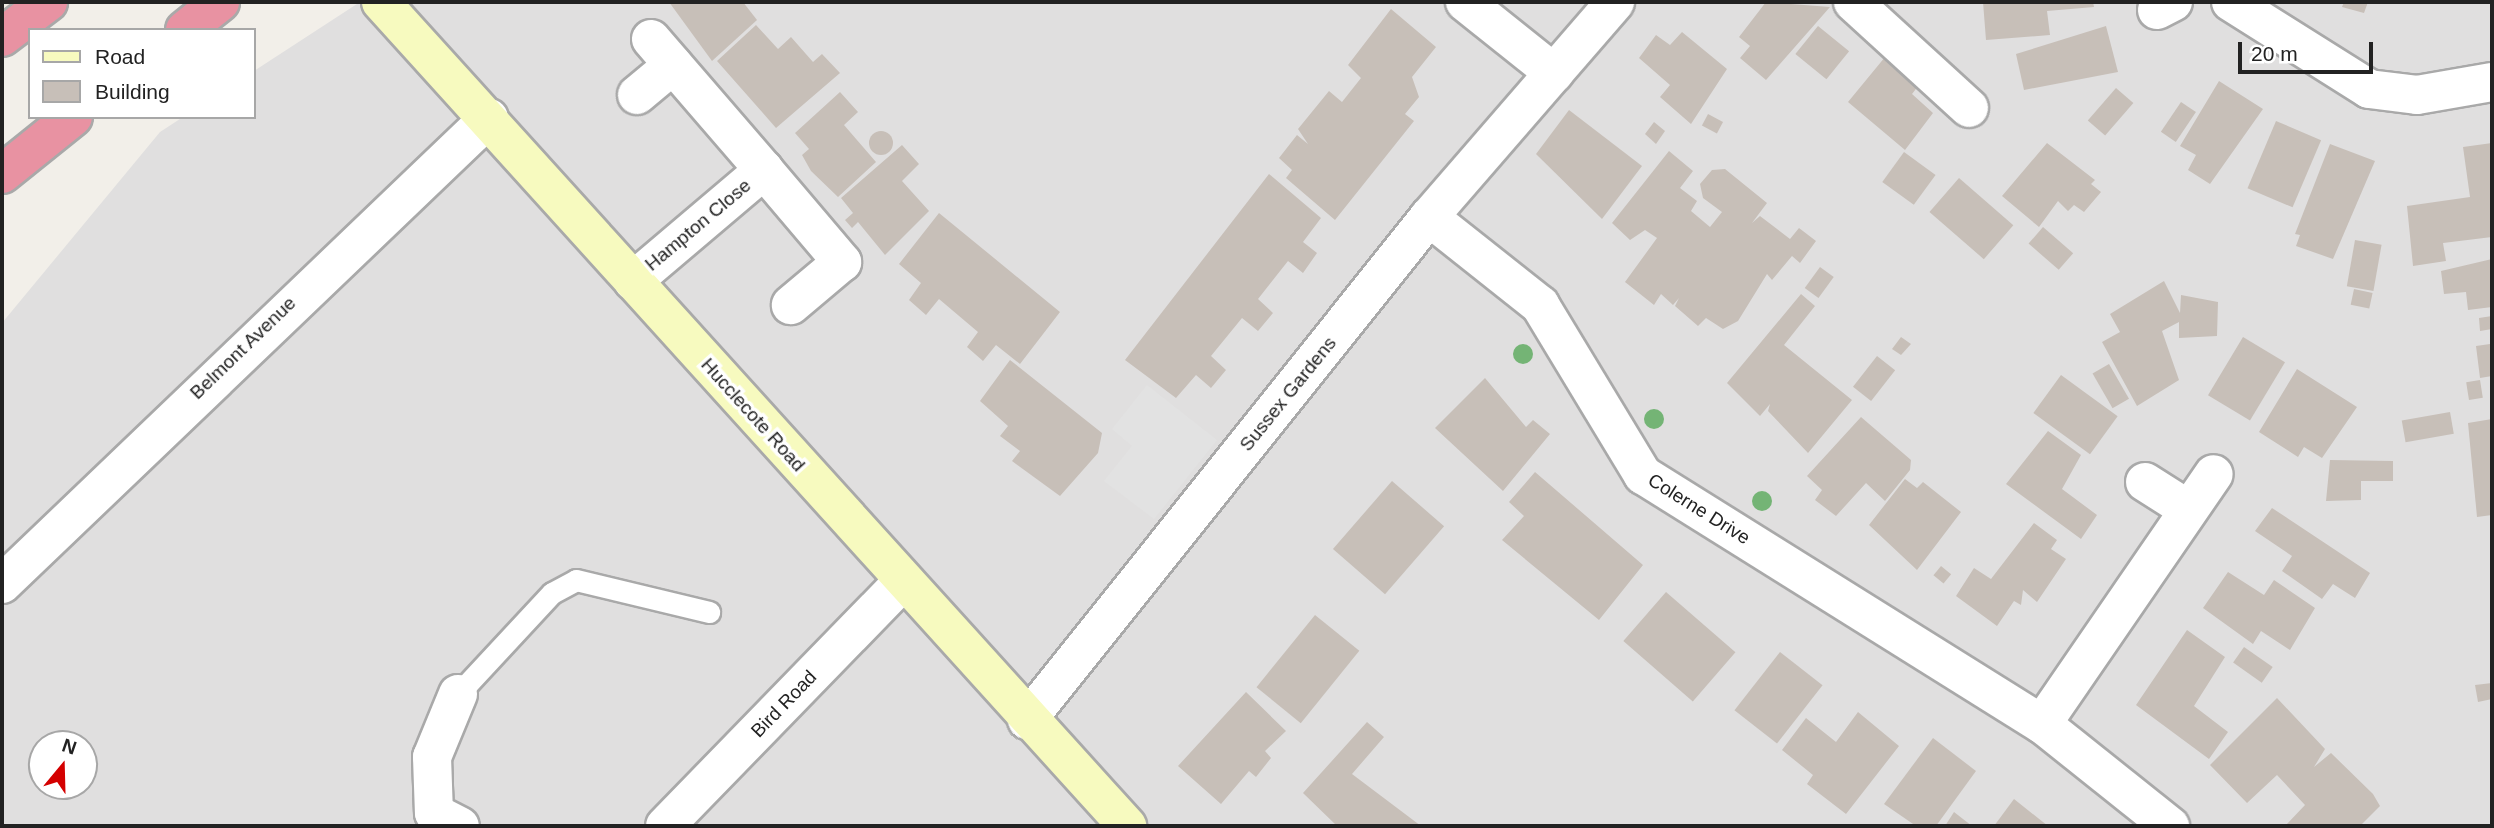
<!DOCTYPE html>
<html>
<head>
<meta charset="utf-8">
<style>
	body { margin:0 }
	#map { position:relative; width:2494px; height:828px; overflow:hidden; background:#f2efe9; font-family:Arial,sans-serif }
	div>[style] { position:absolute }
	.residential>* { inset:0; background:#e0dfdf }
	.parking>* { inset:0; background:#e2e2e2 }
	.building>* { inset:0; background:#c7bfb8; transform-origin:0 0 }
	.round { border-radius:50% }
	.roads { filter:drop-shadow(2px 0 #a9a9a9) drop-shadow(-2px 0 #a9a9a9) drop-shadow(0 2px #a9a9a9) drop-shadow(0 -2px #a9a9a9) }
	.lane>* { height:21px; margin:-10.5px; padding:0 10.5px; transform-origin:10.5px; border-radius:10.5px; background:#fff }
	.street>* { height:38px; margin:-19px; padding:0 19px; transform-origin:19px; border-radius:19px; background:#fff }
	.secondary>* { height:38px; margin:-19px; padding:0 19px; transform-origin:19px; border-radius:19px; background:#f7fabf }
	.highway>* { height:38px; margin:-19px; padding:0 19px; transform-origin:19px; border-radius:19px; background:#e892a2 }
	.trees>* { width:20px; height:20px; margin:-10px; border-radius:50%; background:#74b475 }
	span { translate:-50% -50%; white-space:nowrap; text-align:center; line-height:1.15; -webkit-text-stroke:7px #fff; paint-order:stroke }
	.street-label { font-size:19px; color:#222 }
	.frame { position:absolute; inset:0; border:4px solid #222; pointer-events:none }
	.legend { position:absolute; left:28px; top:28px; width:228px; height:91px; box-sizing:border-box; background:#fff; border:2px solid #a7a7a7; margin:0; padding:9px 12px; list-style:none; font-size:21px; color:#222 }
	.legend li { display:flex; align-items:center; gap:14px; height:35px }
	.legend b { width:35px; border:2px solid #a7a7a7 }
	.north { position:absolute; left:28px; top:730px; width:70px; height:70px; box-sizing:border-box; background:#fff; border:2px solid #a7a7a7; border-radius:50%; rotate:19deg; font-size:19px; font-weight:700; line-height:28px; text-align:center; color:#222 }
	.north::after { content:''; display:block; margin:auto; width:24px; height:32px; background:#d40000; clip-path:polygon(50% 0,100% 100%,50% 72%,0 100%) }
	.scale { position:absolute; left:2238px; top:42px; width:135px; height:32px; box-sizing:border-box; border:4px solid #222; border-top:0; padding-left:9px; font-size:21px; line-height:24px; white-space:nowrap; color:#222; -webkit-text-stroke:5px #fff; paint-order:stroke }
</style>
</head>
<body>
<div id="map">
	<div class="residential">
		<i style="clip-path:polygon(evenodd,360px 2px,2492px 2px,2492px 826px,2px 826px,2px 323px,160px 132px,183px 117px,254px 117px,254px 71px,360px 2px,42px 744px,84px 744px,84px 786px,42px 786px,42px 744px)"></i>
	</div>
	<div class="parking">
		<i style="clip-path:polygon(1147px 385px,1217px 440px,1154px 519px,1104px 481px,1132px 446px,1112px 429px)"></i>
	</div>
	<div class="building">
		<i style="clip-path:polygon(669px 2px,743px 2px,757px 20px,712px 61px)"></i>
		<i style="clip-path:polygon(1766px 2px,1830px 7px,1766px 80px,1740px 58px,1750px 46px,1739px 37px)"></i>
		<i style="clip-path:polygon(1983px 2px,2093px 2px,2094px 7px,2047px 11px,2050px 35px,1986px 40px)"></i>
		<i style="clip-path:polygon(2344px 2px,2368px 2px,2364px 13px,2342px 7px)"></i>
		<i style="clip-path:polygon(1391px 9px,1436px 47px,1412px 77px,1419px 97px,1405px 114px,1414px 121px,1335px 220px,1286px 178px,1292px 170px,1279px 158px,1297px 135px,1308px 144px,1298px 129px,1329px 91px,1342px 102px,1361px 78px,1348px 65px)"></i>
		<i style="clip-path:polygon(756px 25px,778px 49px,791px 37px,813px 62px,822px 54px,840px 73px,776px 128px,717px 61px)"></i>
		<i style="left:1818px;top:26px;width:40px;height:36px;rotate:39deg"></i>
		<i style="clip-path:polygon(2106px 26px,2118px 72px,2024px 90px,2016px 54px)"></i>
		<i style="clip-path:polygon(1682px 32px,1727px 69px,1691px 124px,1660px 97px,1670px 85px,1639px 58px,1656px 35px,1670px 45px)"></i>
		<i style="clip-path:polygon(1890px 51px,1922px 81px,1912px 94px,1933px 113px,1905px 150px,1848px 102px)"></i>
		<i style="clip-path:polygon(2219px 81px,2263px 109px,2210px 184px,2188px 170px,2196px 155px,2180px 146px)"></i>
		<i style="left:2116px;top:88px;width:23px;height:43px;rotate:41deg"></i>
		<i style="clip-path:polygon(840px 92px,858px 112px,844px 125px,876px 162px,838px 197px,811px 171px,802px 155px,809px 149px,795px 133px)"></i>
		<i style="left:2181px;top:102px;width:18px;height:36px;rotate:34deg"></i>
		<i style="clip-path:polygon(1569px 110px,1642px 166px,1602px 219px,1536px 154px)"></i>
		<i style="left:1708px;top:114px;width:17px;height:13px;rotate:28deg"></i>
		<i style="left:2276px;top:121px;width:49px;height:73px;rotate:23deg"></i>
		<i style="clip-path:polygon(1654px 122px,1665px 131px,1656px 144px,1645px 134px)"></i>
		<i class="round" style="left:869px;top:131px;width:24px;height:24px"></i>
		<i style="clip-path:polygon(2047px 143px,2095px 180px,2091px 184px,2101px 192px,2084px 212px,2074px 205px,2068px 211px,2058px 201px,2039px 227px,2002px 196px)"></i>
		<i style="clip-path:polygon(2492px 143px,2492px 237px,2443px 243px,2446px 261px,2413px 266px,2407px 206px,2470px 197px,2463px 147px)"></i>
		<i style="clip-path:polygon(2330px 144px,2375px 161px,2333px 259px,2296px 246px,2300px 235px,2295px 234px)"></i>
		<i style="clip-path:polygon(902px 145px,919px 164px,902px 181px,929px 211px,885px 255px,858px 222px,852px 228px,845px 220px,853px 213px,841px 198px)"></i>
		<i style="clip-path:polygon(1669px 151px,1693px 171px,1680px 188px,1697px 201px,1691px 211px,1710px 227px,1722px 212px,1703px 198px,1700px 184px,1712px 170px,1725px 169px,1767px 203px,1752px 223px,1760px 216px,1790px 239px,1799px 228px,1816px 241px,1800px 263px,1792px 256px,1772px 280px,1767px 274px,1738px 321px,1723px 329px,1706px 318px,1698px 326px,1675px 306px,1679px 298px,1673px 305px,1661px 294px,1654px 305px,1625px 282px,1657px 238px,1645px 230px,1630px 240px,1612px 223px)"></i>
		<i style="left:1904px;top:152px;width:39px;height:37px;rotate:36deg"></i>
		<i style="clip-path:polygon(1269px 174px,1321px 218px,1303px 242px,1317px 253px,1303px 273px,1288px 261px,1258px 299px,1273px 313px,1258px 331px,1242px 318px,1211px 356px,1226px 370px,1211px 388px,1196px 375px,1176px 398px,1125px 360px)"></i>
		<i style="left:1959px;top:178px;width:72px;height:45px;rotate:41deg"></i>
		<i style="clip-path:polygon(939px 213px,1060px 312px,1020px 364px,996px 345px,983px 361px,967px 347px,978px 332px,939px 299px,926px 315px,909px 300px,921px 283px,899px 264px)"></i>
		<i style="left:2043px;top:227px;width:40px;height:22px;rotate:41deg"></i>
		<i style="left:2355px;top:240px;width:27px;height:47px;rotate:10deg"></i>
		<i style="clip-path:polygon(2492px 259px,2492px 307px,2468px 310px,2466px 292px,2444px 294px,2441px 271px)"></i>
		<i style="left:1820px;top:267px;width:17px;height:26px;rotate:36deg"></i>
		<i style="clip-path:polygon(2164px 281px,2180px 313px,2181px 295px,2218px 302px,2217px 336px,2179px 338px,2179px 322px,2162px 331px,2179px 380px,2137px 406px,2102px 342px,2120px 332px,2110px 314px)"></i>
		<i style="left:2354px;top:289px;width:19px;height:16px;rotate:12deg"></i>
		<i style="clip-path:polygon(1801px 294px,1815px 306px,1784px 345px,1852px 400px,1808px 453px,1768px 411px,1770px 404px,1760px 416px,1727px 383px)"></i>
		<i style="clip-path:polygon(2492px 316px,2492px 329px,2480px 331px,2479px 318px)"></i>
		<i style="clip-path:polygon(1901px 337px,1911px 344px,1901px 355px,1892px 349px)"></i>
		<i style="left:2243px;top:337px;width:49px;height:68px;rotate:31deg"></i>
		<i style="clip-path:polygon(2490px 344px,2492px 376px,2480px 378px,2476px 346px)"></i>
		<i style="left:1877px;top:356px;width:23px;height:39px;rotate:38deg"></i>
		<i style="clip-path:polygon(1010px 360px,1102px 433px,1098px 453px,1060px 496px,1012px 461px,1020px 451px,1000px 436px,1008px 426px,980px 401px)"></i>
		<i style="left:2109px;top:364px;width:40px;height:19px;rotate:60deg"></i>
		<i style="clip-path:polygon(2297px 369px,2357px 407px,2322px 458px,2304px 447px,2298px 457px,2259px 432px)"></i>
		<i style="left:2061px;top:375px;width:70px;height:47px;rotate:36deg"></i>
		<i style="clip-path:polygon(1485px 378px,1526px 427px,1533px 420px,1550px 434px,1503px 491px,1435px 428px)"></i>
		<i style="left:2480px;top:380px;width:18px;height:14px;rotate:81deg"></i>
		<i style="left:2450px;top:412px;width:22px;height:49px;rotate:80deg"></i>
		<i style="clip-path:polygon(1861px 417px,1911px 460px,1910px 470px,1885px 501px,1866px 483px,1836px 516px,1815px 500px,1822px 490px,1807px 476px)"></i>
		<i style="clip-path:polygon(2492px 419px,2492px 515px,2477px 517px,2468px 423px)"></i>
		<i style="clip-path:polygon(2048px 431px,2081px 455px,2062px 489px,2097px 515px,2081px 539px,2006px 484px)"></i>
		<i style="clip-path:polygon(2330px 460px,2393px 461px,2393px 481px,2361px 481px,2361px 500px,2326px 501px)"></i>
		<i style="clip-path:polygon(1535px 472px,1643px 565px,1599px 620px,1502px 540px,1524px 516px,1509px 502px)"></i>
		<i style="clip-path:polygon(1905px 479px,1917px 488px,1923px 482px,1961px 512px,1917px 570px,1869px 525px)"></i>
		<i style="left:1392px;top:481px;width:69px;height:90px;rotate:41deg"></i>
		<i style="clip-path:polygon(2272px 508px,2370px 573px,2355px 598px,2333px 584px,2322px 599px,2282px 571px,2292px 556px,2255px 531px)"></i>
		<i style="clip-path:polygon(2034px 523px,2057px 540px,2051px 549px,2066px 559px,2037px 602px,2023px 590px,2021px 605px,2014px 601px,1997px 626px,1956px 596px,1974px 568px,1991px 579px)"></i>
		<i style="left:1941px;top:566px;width:13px;height:12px;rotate:39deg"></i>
		<i style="clip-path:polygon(2228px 572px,2264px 595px,2274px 580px,2315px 608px,2290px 650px,2261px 631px,2253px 644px,2203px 608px)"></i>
		<i style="left:1666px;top:592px;width:92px;height:65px;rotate:41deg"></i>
		<i style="left:1315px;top:615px;width:57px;height:93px;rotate:39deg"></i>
		<i style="clip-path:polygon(2187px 630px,2225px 657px,2194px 706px,2228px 732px,2209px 759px,2136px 705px)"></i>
		<i style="left:2244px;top:647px;width:35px;height:19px;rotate:35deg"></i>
		<i style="left:1780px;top:652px;width:54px;height:74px;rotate:38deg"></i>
		<i style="clip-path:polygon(2492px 683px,2492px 699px,2478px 702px,2475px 685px)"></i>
		<i style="clip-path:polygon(1246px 692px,1286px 731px,1265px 751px,1271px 758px,1256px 777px,1249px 771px,1221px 804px,1178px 766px)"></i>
		<i style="clip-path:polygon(2277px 698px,2325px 749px,2314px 767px,2331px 753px,2373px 794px,2380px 806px,2360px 826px,2285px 826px,2305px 805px,2277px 775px,2247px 803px,2210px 765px)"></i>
		<i style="clip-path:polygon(1858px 712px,1899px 746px,1846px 814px,1807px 784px,1813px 775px,1782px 750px,1806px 718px,1836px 742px)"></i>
		<i style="clip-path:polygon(1367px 722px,1384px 737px,1352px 774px,1421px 826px,1337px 826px,1303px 793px)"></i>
		<i style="clip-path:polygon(1933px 738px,1976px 771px,1936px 826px,1916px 826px,1884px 804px)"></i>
		<i style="clip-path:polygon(2014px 799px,2048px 826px,1994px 826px)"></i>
		<i style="clip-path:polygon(1954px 812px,1972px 826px,1945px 826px)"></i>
	</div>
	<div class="roads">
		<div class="lane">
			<i style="left:458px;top:694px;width:138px;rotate:-47.1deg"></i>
			<i style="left:552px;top:593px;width:27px;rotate:-28deg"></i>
			<i style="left:576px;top:580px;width:137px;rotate:13.5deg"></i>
		</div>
		<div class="street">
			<i style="left:1465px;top:2px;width:114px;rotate:38.6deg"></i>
			<i style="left:1853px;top:2px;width:157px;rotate:42.4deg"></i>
			<i style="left:2231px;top:2px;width:163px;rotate:32.2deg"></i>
			<i style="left:2369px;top:89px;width:48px;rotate:7.1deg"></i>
			<i style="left:2417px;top:95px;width:76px;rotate:-9.8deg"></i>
			<i style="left:2157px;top:10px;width:18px;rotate:-27deg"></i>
			<i style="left:637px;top:95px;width:47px;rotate:-39.8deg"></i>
			<i style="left:764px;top:170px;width:121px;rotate:49.7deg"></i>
			<i style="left:842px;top:262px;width:67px;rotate:139.9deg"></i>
			<i style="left:1429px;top:217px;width:142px;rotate:38.4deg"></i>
			<i style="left:1540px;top:305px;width:199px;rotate:58.8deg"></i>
			<i style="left:1643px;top:475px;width:470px;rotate:32deg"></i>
			<i style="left:2042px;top:724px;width:164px;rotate:38.6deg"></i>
			<i style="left:633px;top:281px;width:172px;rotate:-40.3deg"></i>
			<i style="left:764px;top:170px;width:173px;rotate:-130.8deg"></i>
			<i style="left:2145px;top:482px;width:49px;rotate:32.4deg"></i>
			<i style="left:2px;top:584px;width:674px;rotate:-43.74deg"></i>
			<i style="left:458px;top:694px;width:68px;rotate:112.4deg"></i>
			<i style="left:432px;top:757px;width:56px;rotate:88deg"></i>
			<i style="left:434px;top:813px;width:29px;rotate:27deg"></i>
			<i style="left:1027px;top:720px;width:644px;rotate:-51.37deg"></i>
			<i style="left:1429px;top:217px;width:284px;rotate:-49.1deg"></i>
			<i style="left:2042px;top:724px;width:303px;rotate:-55.5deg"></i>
			<i style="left:665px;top:826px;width:342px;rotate:-45.8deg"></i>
		</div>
		<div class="secondary">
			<i style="left:381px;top:2px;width:1112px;rotate:47.84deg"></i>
		</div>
		<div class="highway">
			<i style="left:185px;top:30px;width:45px;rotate:-38.7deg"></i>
			<i style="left:2px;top:37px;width:58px;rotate:-37.3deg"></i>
			<i style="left:2px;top:174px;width:91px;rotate:-38.8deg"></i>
		</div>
	</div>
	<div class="trees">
		<i style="left:1523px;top:354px"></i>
		<i style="left:1654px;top:419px"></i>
		<i style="left:1762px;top:501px"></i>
	</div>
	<div class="street-label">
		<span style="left:698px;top:225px;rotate:-40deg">Hampton Close</span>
		<span style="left:243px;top:348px;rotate:-44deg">Belmont Avenue</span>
		<span style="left:1288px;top:394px;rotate:-51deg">Sussex Gardens</span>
		<span style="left:753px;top:415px;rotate:48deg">Hucclecote Road</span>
		<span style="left:1699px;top:509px;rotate:32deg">Colerne Drive</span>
		<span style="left:784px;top:704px;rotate:-46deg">Bird Road</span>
	</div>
	<div class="frame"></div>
	<ul class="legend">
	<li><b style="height:9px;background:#f7fabf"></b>Road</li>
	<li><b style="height:19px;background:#c7bfb8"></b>Building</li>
	</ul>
	<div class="north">N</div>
	<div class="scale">20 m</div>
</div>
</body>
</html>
